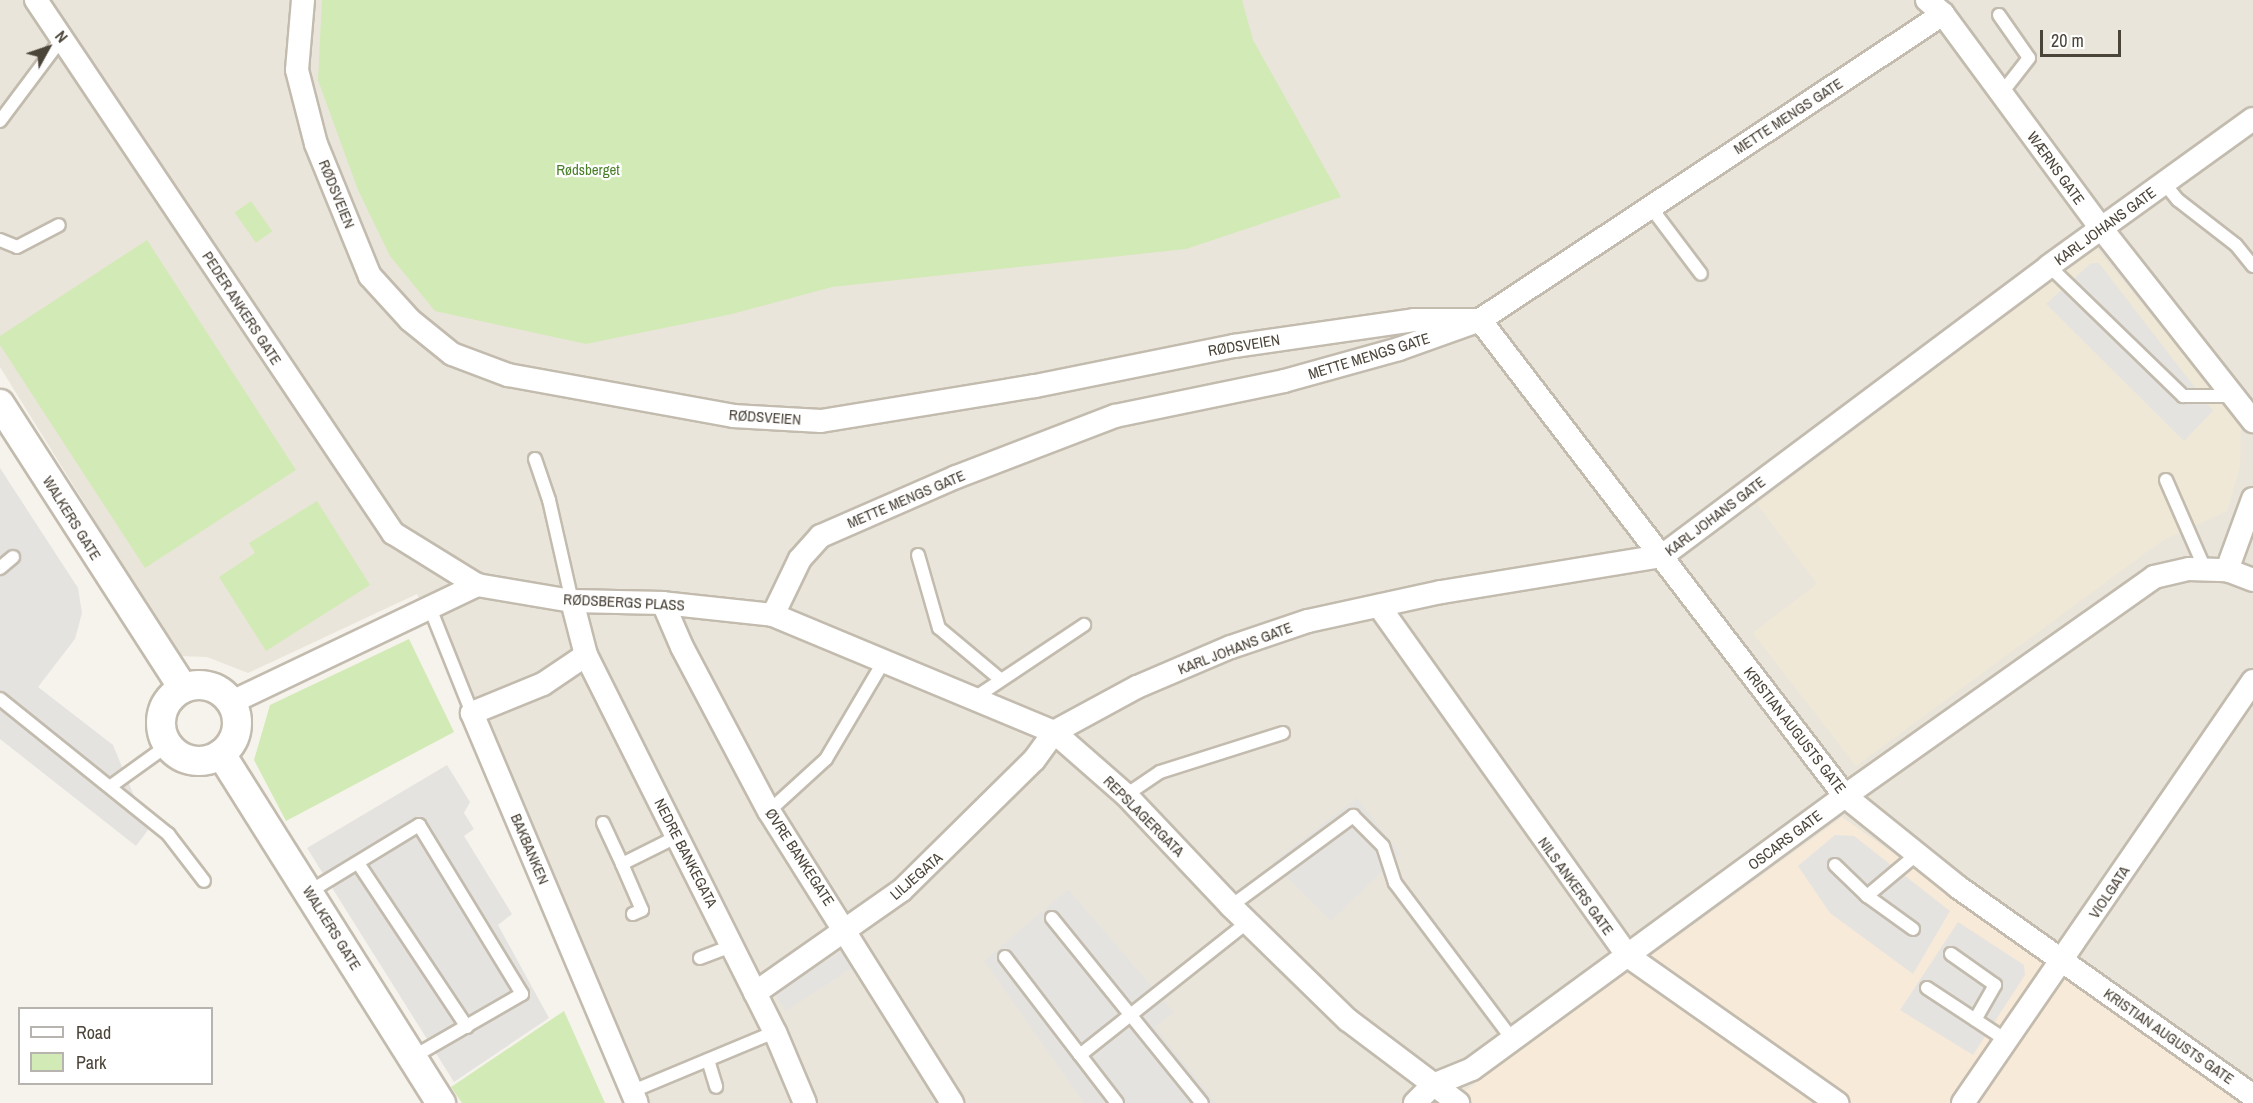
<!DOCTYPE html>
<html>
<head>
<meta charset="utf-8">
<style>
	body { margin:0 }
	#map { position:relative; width:2253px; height:1103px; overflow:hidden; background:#f6f3ec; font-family:"Archivo Narrow",sans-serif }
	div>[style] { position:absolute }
	.residential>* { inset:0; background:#eae5da }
	.commercial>* { inset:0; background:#f7ead8 }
	.education>* { inset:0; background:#efe8d6 }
	.green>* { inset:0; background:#d2eab5; transform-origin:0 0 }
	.parking>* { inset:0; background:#e5e3e0; transform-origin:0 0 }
	.roads { filter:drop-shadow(2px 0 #c2bbae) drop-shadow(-2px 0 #c2bbae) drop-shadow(0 2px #c2bbae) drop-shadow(0 -2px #c2bbae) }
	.service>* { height:12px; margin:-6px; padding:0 6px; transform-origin:6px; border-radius:6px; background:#fff }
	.minor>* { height:22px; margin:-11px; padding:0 11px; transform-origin:11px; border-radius:11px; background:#fff }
	.tertiary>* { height:28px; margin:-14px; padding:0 14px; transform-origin:14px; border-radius:14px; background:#fff }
	.tertiary>.ring { margin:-14px; padding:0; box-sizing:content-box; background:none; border:28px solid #fff; border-radius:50% }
	span { translate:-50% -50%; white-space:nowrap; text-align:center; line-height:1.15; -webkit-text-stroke:4.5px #fff; paint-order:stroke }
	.street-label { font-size:15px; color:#4b4439 }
	.park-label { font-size:15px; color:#4a7f2a }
	.legend { position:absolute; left:18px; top:1007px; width:195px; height:78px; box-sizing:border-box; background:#fff; border:2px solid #b7b4b0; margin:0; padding:8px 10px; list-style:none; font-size:18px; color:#4b4439 }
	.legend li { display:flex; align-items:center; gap:12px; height:30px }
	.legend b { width:30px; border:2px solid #b7b4b0 }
	.north { position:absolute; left:18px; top:18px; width:60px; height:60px; -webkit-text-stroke:4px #fff; paint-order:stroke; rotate:50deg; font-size:16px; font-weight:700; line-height:24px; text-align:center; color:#4b4439 }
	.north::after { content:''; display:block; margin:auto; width:21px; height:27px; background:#4b4439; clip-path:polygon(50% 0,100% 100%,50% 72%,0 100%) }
	.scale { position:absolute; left:2040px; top:30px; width:81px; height:27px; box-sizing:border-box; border:3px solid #4b4439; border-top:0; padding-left:8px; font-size:18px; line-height:21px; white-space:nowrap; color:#4b4439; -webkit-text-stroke:4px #fff; paint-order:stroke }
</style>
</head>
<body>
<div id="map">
	<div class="residential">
		<i style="clip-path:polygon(0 0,2253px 0,2253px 1103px,624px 1103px,417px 594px,248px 673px,207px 657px,179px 656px,0 367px)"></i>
	</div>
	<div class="commercial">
		<i style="clip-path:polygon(1842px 817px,2246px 1103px,1448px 1103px)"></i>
	</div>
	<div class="education">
		<i style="clip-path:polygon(2096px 248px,2241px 424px,2240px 467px,2227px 511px,2163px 540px,1856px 766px,1753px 633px,1817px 584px,1757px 504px)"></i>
	</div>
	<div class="green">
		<i style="clip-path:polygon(322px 0,1242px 0,1253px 40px,1341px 197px,1186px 249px,832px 287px,732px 314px,586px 344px,435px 311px,390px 256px,358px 190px,318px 80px)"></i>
		<i style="left:251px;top:201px;width:37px;height:20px;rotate:55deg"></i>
		<i style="clip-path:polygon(147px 240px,296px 470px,145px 568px,0 345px,0 336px)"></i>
		<i style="clip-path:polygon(317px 501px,370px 585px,266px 651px,219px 577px,255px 553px,249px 543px)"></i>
		<i style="clip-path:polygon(409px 639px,454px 732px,286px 821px,254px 760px,270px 705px)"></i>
		<i style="clip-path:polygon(564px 1011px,605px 1103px,462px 1103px,451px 1087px)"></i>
	</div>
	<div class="parking">
		<i style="clip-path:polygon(2091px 263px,2099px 263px,2213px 411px,2184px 441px,2046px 304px)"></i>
		<i style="clip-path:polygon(0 468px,78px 588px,82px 613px,75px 639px,38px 687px,113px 745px,148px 830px,136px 846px,0 739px)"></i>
		<i style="clip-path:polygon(447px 765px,470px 802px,464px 813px,474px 829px,464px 836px,512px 914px,498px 925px,549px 1018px,454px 1082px,307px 848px)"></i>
		<i style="clip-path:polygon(1357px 798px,1400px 854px,1331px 921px,1272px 863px)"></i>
		<i style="clip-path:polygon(1835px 835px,1854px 836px,1950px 911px,1913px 974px,1830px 913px,1798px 866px)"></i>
		<i style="clip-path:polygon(1068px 889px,1174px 1012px,1155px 1027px,1216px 1103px,1084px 1103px,984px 961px)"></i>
		<i style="clip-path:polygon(1958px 922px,2024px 965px,2025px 975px,1973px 1055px,1900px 1010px)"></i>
		<i style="left:846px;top:948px;width:20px;height:85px;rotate:57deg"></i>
	</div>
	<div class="roads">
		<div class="service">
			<i style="left:1999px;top:15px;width:52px;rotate:55.1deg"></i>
			<i style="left:2029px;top:58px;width:46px;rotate:127.9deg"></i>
			<i style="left:0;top:121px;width:104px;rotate:-53.2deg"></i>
			<i style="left:2164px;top:183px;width:22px;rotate:51deg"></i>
			<i style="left:2178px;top:200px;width:73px;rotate:37.8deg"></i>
			<i style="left:2236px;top:245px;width:27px;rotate:51deg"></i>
			<i style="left:1649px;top:205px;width:86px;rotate:53deg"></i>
			<i style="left:0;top:240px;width:18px;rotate:22deg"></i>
			<i style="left:17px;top:247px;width:47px;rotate:-27.6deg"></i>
			<i style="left:2049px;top:266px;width:187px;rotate:44.1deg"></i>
			<i style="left:2183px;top:396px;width:50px"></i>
			<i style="left:535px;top:459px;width:43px;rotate:71.1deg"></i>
			<i style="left:549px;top:500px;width:104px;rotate:77.2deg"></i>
			<i style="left:2166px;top:480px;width:97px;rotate:66.3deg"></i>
			<i style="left:918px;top:555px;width:76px;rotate:74deg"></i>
			<i style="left:939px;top:628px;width:80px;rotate:39.9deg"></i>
			<i style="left:0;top:568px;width:17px;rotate:-40deg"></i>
			<i style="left:430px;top:608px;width:113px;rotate:68.2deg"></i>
			<i style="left:976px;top:697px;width:130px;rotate:-33.7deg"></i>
			<i style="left:0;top:699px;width:216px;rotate:38.8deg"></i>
			<i style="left:168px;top:834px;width:59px;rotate:52.5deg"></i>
			<i style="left:111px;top:786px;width:70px;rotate:-35.7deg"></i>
			<i style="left:1126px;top:795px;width:41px;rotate:-34.1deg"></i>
			<i style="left:1160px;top:772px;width:129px;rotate:-17.6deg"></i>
			<i style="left:769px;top:811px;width:77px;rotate:-42.4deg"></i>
			<i style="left:826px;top:759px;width:114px;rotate:-59.4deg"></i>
			<i style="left:603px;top:823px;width:45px;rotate:65.1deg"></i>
			<i style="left:622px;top:864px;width:63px;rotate:-26.6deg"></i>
			<i style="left:358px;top:863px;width:197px;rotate:56.4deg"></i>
			<i style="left:622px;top:864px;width:50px;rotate:66.5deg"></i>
			<i style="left:642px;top:910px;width:10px;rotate:156deg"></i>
			<i style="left:1835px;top:865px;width:45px;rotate:44.1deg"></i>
			<i style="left:309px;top:892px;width:129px;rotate:-31.3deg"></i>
			<i style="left:419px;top:825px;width:198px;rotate:58.6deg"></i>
			<i style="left:522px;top:994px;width:126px;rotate:150deg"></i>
			<i style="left:1231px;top:906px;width:152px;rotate:-36.4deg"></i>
			<i style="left:1353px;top:816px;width:42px;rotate:45deg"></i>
			<i style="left:1383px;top:846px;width:39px;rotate:72deg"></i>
			<i style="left:1395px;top:883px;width:196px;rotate:53.1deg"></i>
			<i style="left:1052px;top:918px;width:238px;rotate:51deg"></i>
			<i style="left:1913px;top:929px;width:57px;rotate:-144.3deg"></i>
			<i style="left:1867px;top:896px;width:64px;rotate:-39.9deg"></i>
			<i style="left:1951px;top:954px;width:54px;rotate:35.2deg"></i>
			<i style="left:1995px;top:985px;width:40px;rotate:119.7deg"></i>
			<i style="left:1005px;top:957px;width:123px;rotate:52.6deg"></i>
			<i style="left:700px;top:958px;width:34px;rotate:-21deg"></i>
			<i style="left:1927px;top:988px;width:95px;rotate:33.4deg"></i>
			<i style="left:708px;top:1060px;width:28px;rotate:73deg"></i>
			<i style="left:633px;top:1091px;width:154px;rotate:-22.6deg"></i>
			<i style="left:1117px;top:1103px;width:61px;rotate:-127.6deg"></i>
			<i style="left:1080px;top:1055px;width:214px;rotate:-38.4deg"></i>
		</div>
		<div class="minor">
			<i style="left:36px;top:0;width:642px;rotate:56.19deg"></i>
			<i style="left:393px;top:533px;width:99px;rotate:31.8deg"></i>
			<i style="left:477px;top:585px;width:96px;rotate:9.6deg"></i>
			<i style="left:572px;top:601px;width:91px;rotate:1.3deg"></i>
			<i style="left:663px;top:603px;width:111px;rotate:6.2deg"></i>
			<i style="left:773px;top:615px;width:304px;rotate:22.6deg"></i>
			<i style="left:1054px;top:732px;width:96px;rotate:41.2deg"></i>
			<i style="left:1126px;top:795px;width:153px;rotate:46.6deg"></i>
			<i style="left:1231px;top:906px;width:163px;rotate:44.3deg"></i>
			<i style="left:1348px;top:1020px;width:138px;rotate:37deg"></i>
			<i style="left:303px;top:0;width:70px;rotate:94.9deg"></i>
			<i style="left:297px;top:70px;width:76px;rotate:75.6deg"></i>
			<i style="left:316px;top:144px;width:143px;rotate:67.8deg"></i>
			<i style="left:370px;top:276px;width:59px;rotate:47.7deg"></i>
			<i style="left:410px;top:320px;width:54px;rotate:39deg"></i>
			<i style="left:452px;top:354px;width:60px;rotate:20.6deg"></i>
			<i style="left:508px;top:375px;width:229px;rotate:10.3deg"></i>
			<i style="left:733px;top:416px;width:88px;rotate:3.3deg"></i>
			<i style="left:821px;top:421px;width:217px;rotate:-9.3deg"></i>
			<i style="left:1035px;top:386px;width:203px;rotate:-11.4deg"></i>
			<i style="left:1234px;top:346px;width:182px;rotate:-8.2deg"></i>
			<i style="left:1414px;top:320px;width:66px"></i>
			<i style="left:1480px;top:320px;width:600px;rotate:52.52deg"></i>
			<i style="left:1845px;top:796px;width:145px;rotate:38.8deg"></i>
			<i style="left:1958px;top:887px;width:362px;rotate:35.3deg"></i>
			<i style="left:1927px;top:0;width:21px;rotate:41deg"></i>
			<i style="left:1943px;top:14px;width:266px;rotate:53.6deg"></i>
			<i style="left:2101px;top:228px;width:246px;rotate:51.8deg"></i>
			<i style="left:2253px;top:499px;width:76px;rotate:110.1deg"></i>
			<i style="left:2227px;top:570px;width:28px;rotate:21deg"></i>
			<i style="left:572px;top:601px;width:56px;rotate:75.5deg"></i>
			<i style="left:586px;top:655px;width:422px;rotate:63.4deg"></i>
			<i style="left:775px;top:1032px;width:77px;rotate:67.1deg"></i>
			<i style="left:663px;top:603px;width:48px;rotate:66.6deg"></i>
			<i style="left:682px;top:647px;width:186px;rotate:62.1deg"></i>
			<i style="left:769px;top:811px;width:345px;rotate:57.9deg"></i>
			<i style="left:1379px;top:606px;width:430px;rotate:54.6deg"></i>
			<i style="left:1628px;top:956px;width:256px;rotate:35.1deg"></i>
			<i style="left:773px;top:615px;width:62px;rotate:-64.3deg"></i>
			<i style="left:800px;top:559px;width:31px;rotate:-48deg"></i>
			<i style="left:821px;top:536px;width:147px;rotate:-23.6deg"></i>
			<i style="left:956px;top:477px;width:170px;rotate:-21deg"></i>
			<i style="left:1115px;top:416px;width:173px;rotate:-11.7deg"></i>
			<i style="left:1284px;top:381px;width:119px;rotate:-15.5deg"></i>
			<i style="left:1399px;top:349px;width:86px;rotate:-19.7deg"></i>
			<i style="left:1480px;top:320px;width:555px;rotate:-33.46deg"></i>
			<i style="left:586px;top:655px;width:52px;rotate:146deg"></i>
			<i style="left:543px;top:684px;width:77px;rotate:157.8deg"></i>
			<i style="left:472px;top:713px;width:423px;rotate:67.1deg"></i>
			<i style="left:232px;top:702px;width:272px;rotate:-25.5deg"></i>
			<i style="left:755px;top:993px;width:179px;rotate:-35deg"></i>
			<i style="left:902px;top:890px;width:185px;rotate:-44.6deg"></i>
			<i style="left:1034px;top:760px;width:34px;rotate:-54deg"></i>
			<i style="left:1054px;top:732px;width:94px;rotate:-28.5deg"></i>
			<i style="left:1137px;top:687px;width:102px;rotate:-23.1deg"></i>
			<i style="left:1231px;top:647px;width:81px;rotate:-18.7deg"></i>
			<i style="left:1308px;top:621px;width:136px;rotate:-12.3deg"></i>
			<i style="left:1441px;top:592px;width:224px;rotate:-9.3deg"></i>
			<i style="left:1662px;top:556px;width:484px;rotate:-36.8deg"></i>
			<i style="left:2049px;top:266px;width:251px;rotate:-35.8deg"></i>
			<i style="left:1415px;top:1103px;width:25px;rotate:-45deg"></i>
			<i style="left:1433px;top:1085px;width:42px;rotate:-22.3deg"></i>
			<i style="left:1472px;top:1069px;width:462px;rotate:-36.2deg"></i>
			<i style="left:1845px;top:796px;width:379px;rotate:-35.3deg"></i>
			<i style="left:2154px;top:577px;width:36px;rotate:-13deg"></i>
			<i style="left:2189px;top:569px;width:38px;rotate:2deg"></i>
			<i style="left:1963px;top:1103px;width:512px;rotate:-55.5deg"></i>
		</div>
		<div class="tertiary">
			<i style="left:0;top:404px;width:338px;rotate:57.2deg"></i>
			<i class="ring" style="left:161px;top:685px;width:48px;height:48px"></i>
			<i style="left:221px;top:754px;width:413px;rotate:57.8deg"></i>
		</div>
	</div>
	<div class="street-label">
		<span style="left:1788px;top:116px;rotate:-33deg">METTE MENGS GATE</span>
		<span style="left:2056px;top:168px;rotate:54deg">WÆRNS GATE</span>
		<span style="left:337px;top:194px;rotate:68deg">RØDSVEIEN</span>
		<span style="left:2105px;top:226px;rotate:-36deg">KARL JOHANS GATE</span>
		<span style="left:242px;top:308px;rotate:57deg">PEDER ANKERS GATE</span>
		<span style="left:1244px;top:345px;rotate:-9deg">RØDSVEIEN</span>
		<span style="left:1369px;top:356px;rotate:-17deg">METTE MENGS GATE</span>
		<span style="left:765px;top:417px;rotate:4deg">RØDSVEIEN</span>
		<span style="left:906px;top:499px;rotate:-23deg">METTE MENGS GATE</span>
		<span style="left:1715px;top:516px;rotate:-37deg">KARL JOHANS GATE</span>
		<span style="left:72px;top:518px;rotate:58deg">WALKERS GATE</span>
		<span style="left:624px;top:602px;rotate:3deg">RØDSBERGS PLASS</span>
		<span style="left:1235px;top:648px;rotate:-21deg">KARL JOHANS GATE</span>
		<span style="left:1795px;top:730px;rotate:52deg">KRISTIAN AUGUSTS GATE</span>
		<span style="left:1144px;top:816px;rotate:45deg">REPSLAGERGATA</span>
		<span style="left:1785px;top:840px;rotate:-37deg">OSCARS GATE</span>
		<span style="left:530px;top:849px;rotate:67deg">BAKBANKEN</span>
		<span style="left:686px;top:853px;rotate:63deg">NEDRE BANKEGATA</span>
		<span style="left:800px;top:857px;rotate:57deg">ØVRE BANKEGATE</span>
		<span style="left:916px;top:876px;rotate:-41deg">LILJEGATA</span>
		<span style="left:1576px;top:886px;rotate:54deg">NILS ANKERS GATE</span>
		<span style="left:2109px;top:892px;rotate:-56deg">VIOLGATA</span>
		<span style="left:332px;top:928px;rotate:58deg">WALKERS GATE</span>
		<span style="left:2169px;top:1036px;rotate:35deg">KRISTIAN AUGUSTS GATE</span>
	</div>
	<div class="park-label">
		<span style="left:588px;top:170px">Rødsberget</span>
	</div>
	<ul class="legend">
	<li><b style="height:8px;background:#fff"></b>Road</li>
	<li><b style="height:16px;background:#d2eab5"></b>Park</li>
	</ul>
	<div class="north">N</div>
	<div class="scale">20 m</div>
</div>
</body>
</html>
